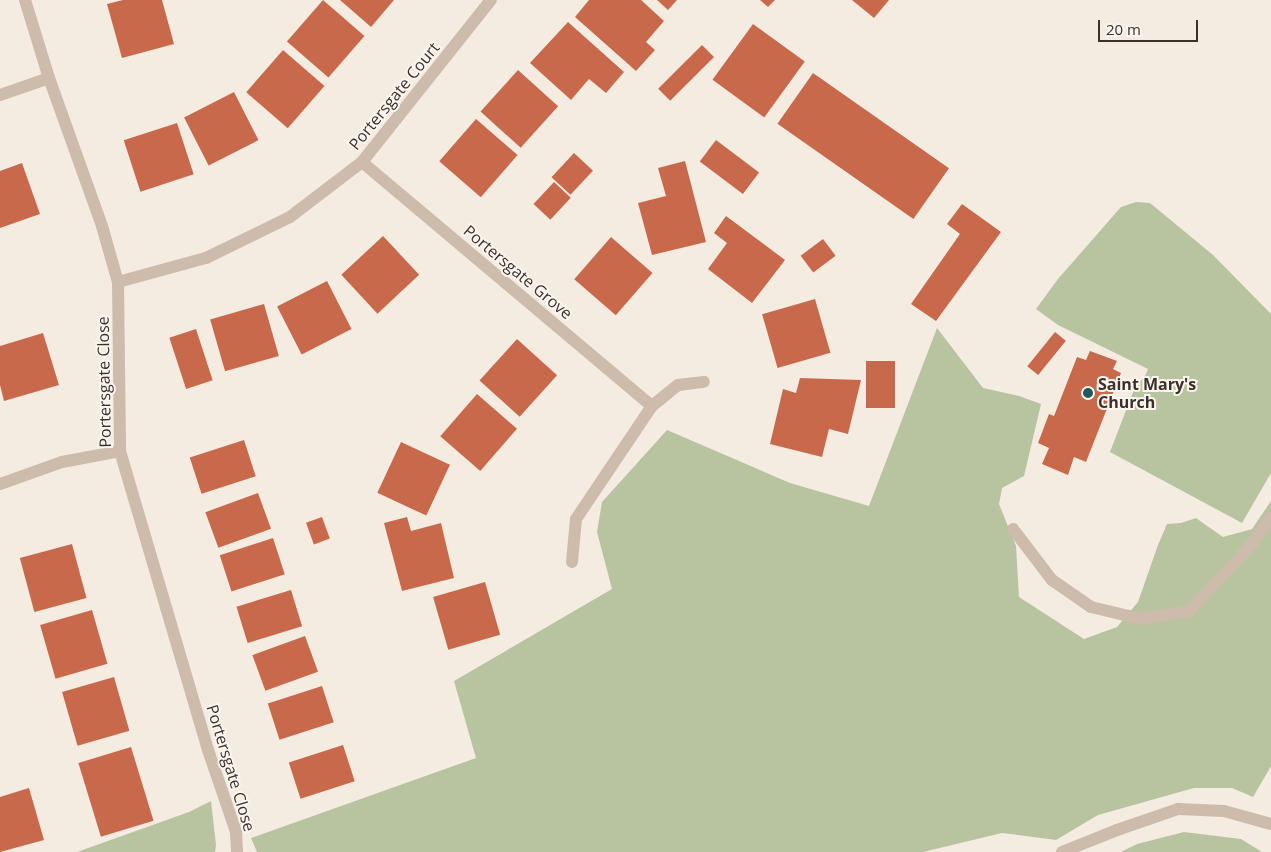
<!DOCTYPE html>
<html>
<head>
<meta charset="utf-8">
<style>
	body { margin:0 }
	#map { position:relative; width:1271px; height:852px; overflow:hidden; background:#f4ebe1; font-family:"Open Sans",sans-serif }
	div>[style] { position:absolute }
	.green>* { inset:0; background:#b8c4a0 }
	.building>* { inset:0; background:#c8694b; transform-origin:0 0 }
	.minor>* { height:12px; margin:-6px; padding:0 6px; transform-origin:6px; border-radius:6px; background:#cdbbac }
	.dots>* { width:14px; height:14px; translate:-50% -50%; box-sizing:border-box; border:2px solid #fbf5ee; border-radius:50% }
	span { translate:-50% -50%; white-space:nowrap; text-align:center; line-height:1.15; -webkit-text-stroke:4px #fbf5ee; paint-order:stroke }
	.street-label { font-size:16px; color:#3b302b }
	.poi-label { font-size:16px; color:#3b302b; font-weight:700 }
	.left { translate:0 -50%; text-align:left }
	.scale { position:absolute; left:1098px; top:20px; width:100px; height:22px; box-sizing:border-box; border:2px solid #3b302b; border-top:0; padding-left:6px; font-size:15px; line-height:18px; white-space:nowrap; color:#3b302b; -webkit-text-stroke:4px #fbf5ee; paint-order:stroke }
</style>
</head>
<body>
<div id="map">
	<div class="green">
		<i style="clip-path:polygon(1136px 202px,1150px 203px,1213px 255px,1271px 314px,1271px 473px,1242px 523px,1110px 452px,1135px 387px,1145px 376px,1148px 369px,1058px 325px,1036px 309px,1058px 279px,1121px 207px)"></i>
		<i style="clip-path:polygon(937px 328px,983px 388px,1019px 396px,1041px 404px,1024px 476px,1002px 488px,999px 504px,1016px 546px,1019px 597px,1084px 639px,1117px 627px,1138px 602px,1158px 545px,1167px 524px,1181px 523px,1196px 518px,1223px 537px,1252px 529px,1271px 501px,1271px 766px,1253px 797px,1232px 788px,1194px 788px,1098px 815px,1056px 840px,1002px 833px,923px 852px,257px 852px,251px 838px,476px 758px,454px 681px,612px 589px,597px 532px,602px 502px,667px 430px,790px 483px,869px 506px)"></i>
		<i style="clip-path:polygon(211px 801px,216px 845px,215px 852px,77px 852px,189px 812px)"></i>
		<i style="clip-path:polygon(1184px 832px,1241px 839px,1262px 852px,1121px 852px,1137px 844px)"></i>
	</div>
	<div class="building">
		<i style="clip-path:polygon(123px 0,162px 0,174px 44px,122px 58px,107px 4px)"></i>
		<i style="left:323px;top:0;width:55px;height:55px;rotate:41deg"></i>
		<i style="clip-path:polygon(340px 0,394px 0,371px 27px)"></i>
		<i style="clip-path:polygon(589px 0,641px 0,664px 21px,646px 42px,655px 50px,636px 71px,575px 17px)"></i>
		<i style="clip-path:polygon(657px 0,677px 0,668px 10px)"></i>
		<i style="clip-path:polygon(760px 0,775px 0,768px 7px)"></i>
		<i style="clip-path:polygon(852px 0,889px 0,874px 18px)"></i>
		<i style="clip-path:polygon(568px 22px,624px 72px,606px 93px,589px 79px,571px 100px,530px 63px)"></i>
		<i style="left:753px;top:24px;width:64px;height:69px;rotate:36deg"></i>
		<i style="left:702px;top:45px;width:17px;height:62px;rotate:45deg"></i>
		<i style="left:283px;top:50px;width:55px;height:56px;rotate:41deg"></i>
		<i style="left:518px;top:70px;width:54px;height:56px;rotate:42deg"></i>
		<i style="left:813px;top:73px;width:166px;height:62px;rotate:35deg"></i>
		<i style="left:234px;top:92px;width:54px;height:56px;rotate:63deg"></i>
		<i style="left:476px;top:119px;width:55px;height:56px;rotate:41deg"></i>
		<i style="left:177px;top:123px;width:54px;height:56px;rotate:72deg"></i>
		<i style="left:716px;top:140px;width:54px;height:27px;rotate:37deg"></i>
		<i style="left:574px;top:153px;width:26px;height:33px;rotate:43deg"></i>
		<i style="clip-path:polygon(685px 161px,706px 242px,652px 255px,638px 203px,666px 196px,658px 168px)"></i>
		<i style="clip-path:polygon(22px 163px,40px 214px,0 228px,0 171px)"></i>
		<i style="left:554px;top:182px;width:23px;height:30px;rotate:43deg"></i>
		<i style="clip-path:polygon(962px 204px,1001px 232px,936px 321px,911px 304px,960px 234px,947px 224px)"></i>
		<i style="clip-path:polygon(726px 216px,785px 260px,752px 303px,708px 269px,727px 243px,714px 233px)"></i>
		<i style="left:383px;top:236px;width:53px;height:57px;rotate:47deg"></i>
		<i style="left:611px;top:237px;width:55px;height:56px;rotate:41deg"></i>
		<i style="left:823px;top:239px;width:21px;height:28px;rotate:53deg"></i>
		<i style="left:327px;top:281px;width:54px;height:56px;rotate:63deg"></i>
		<i style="left:815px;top:299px;width:56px;height:55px;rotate:74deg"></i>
		<i style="left:264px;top:304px;width:54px;height:56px;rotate:74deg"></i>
		<i style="left:196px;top:329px;width:54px;height:28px;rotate:72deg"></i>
		<i style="left:1055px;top:332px;width:14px;height:44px;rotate:39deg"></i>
		<i style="clip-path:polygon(43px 333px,59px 385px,4px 401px,0 385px,0 346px)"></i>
		<i style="left:517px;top:339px;width:54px;height:56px;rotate:42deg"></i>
		<i style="clip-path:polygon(1090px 351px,1117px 361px,1113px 369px,1121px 373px,1086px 462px,1074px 457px,1068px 475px,1042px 464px,1049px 448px,1038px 443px,1049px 414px,1054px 416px,1077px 357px,1086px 360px)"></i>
		<i style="left:866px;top:361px;width:29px;height:47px"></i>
		<i style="clip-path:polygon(800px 378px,861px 380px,848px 434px,829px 429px,822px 457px,770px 444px,783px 389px,796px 393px)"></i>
		<i style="left:477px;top:394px;width:53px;height:56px;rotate:41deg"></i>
		<i style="left:244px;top:440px;width:38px;height:57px;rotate:72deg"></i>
		<i style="left:401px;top:442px;width:54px;height:56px;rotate:25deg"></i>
		<i style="left:258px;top:493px;width:38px;height:56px;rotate:70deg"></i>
		<i style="left:322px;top:517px;width:23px;height:17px;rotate:70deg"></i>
		<i style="clip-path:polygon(407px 517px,411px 531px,441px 523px,454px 578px,402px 591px,384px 523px)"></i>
		<i style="left:273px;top:538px;width:38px;height:56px;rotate:72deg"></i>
		<i style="left:72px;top:544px;width:56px;height:54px;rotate:75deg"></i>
		<i style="left:485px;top:582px;width:55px;height:54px;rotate:74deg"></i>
		<i style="left:291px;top:590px;width:38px;height:57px;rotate:73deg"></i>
		<i style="left:92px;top:610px;width:56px;height:54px;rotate:74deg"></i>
		<i style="left:305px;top:636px;width:38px;height:56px;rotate:70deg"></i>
		<i style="left:114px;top:677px;width:56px;height:54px;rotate:74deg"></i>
		<i style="left:322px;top:686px;width:38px;height:57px;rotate:72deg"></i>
		<i style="left:343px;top:745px;width:38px;height:57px;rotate:72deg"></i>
		<i style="left:131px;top:747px;width:77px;height:55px;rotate:73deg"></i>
		<i style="clip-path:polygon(29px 788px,44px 840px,0 852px,0 797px)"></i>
	</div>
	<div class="minor">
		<i style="left:25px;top:0;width:82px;rotate:72.9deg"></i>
		<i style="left:49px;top:78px;width:157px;rotate:70.3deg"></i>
		<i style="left:102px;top:226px;width:58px;rotate:74.1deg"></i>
		<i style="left:118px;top:282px;width:169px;rotate:89.3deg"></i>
		<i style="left:120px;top:451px;width:312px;rotate:73.6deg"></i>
		<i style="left:208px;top:750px;width:87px;rotate:71.1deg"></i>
		<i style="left:236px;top:832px;width:20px;rotate:87deg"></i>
		<i style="left:0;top:95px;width:52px;rotate:-19.1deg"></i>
		<i style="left:362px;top:162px;width:379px;rotate:40.1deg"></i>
		<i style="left:118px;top:282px;width:91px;rotate:-15.3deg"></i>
		<i style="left:206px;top:258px;width:93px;rotate:-26deg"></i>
		<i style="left:290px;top:217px;width:91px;rotate:-37.4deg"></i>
		<i style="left:362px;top:162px;width:207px;rotate:-51.5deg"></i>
		<i style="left:0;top:484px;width:66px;rotate:-19.5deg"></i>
		<i style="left:62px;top:462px;width:59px;rotate:-10.7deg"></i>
		<i style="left:1013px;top:529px;width:64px;rotate:52.6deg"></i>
		<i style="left:1052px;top:580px;width:47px;rotate:34.7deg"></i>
		<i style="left:1091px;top:607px;width:51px;rotate:13.5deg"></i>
		<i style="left:1141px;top:619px;width:49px;rotate:-9.5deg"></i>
		<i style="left:1189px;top:611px;width:92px;rotate:-46.8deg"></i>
		<i style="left:1252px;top:544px;width:33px;rotate:-55deg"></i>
		<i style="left:572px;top:562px;width:43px;rotate:-84.7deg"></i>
		<i style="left:576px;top:519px;width:136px;rotate:-56.1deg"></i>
		<i style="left:652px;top:406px;width:33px;rotate:-39deg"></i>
		<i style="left:678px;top:385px;width:26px;rotate:-7deg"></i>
		<i style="left:1062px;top:852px;width:59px;rotate:-21.8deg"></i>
		<i style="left:1117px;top:830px;width:65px;rotate:-19deg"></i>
		<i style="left:1178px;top:809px;width:46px;rotate:2.5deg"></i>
		<i style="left:1224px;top:811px;width:49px;rotate:15.5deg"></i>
	</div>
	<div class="dots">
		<i style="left:1088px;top:393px;background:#1f5a5e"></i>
	</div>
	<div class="street-label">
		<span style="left:394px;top:96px;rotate:-51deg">Portersgate Court</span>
		<span style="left:518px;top:272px;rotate:40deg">Portersgate Grove</span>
		<span style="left:104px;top:382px;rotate:-91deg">Portersgate Close</span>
		<span style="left:231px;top:768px;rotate:73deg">Portersgate Close</span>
	</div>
	<div class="poi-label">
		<span class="left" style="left:1098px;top:393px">Saint Mary's<br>Church</span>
	</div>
	<div class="scale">20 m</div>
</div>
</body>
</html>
